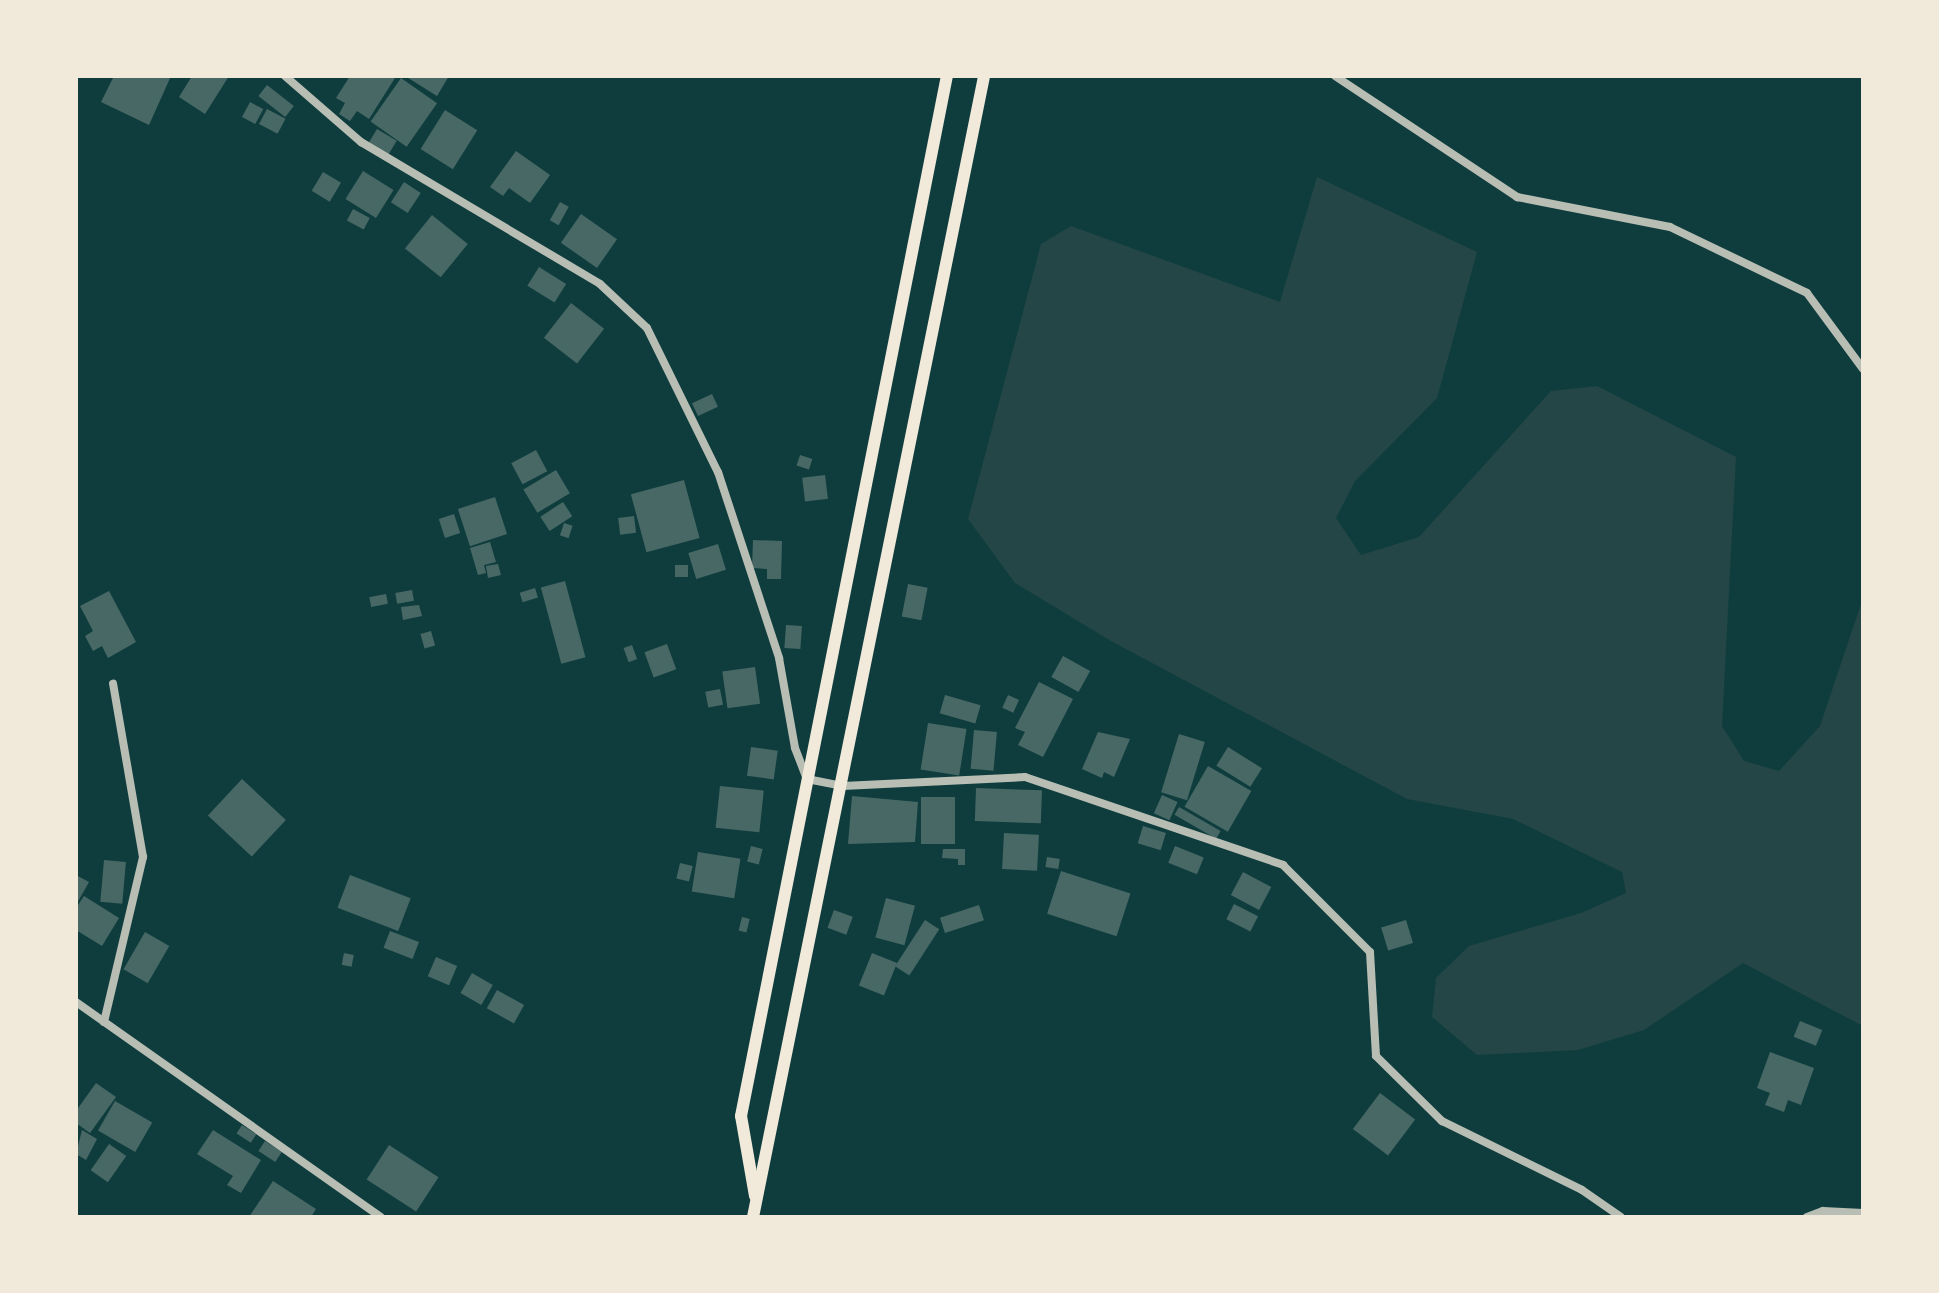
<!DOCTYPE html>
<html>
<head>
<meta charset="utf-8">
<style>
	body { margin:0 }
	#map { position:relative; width:1939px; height:1293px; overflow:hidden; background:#0f3d3e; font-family:Roboto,sans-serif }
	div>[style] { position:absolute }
	.green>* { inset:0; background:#244646 }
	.building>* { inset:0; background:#486865; transform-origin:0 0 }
	.minor>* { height:8px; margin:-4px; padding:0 4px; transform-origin:4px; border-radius:4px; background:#b8beb3 }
	.secondary>* { height:12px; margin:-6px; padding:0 6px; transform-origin:6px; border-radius:6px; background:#f1e9da }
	span { translate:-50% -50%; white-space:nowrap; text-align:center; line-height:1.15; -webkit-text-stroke:8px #f1e9da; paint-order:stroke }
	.frame { position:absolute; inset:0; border:78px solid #f1e9da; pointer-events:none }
</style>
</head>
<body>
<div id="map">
	<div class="green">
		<i style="clip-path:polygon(1317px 177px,1477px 252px,1437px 398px,1355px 481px,1336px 518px,1361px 555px,1419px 537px,1551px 391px,1597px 386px,1736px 457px,1722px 726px,1744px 761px,1779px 771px,1820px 726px,1863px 598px,1863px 1026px,1743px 963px,1644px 1030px,1578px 1050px,1477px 1055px,1432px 1017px,1436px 978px,1469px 946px,1581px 913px,1626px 893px,1622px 872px,1513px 819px,1407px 799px,1111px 641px,1015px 583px,968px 519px,1041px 244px,1071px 226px,1280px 302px)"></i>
	</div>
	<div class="building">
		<i style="clip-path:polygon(114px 76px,171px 76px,149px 125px,101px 102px)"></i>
		<i style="clip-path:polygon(192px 76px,229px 76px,205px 114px,179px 97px)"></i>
		<i style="clip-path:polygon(350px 76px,395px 78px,369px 119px,357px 111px,350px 121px,339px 114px,345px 103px,336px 98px)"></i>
		<i style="clip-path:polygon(405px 76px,449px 76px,437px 96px)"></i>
		<i style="left:401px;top:78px;width:44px;height:53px;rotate:35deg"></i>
		<i style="left:267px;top:85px;width:34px;height:14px;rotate:38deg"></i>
		<i style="left:250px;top:102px;width:15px;height:17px;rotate:28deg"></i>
		<i style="left:267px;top:109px;width:21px;height:17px;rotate:28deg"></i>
		<i style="left:445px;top:110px;width:38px;height:46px;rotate:32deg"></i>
		<i style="left:377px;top:129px;width:23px;height:16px;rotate:31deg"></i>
		<i style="clip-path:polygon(516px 151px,550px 175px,530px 203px,509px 188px,503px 196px,490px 187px)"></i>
		<i style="left:363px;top:171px;width:36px;height:33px;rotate:32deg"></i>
		<i style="left:323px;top:172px;width:21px;height:22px;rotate:31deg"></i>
		<i style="left:404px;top:182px;width:20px;height:24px;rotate:33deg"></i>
		<i style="left:560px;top:202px;width:10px;height:21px;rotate:29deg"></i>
		<i style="left:353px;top:209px;width:19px;height:13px;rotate:28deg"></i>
		<i style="left:581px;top:214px;width:44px;height:35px;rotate:35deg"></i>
		<i style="left:432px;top:215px;width:46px;height:43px;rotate:39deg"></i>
		<i style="left:539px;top:267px;width:32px;height:22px;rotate:32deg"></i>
		<i style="left:571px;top:303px;width:42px;height:44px;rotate:38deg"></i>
		<i style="left:712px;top:394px;width:14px;height:22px;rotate:65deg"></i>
		<i style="left:536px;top:450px;width:24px;height:28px;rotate:62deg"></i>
		<i style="left:800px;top:455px;width:13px;height:11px;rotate:18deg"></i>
		<i style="left:556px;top:470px;width:27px;height:38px;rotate:59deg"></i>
		<i style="left:825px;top:475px;width:24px;height:23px;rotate:83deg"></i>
		<i style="left:684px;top:480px;width:60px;height:55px;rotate:75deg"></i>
		<i style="left:495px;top:497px;width:39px;height:39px;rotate:72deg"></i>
		<i style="left:563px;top:502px;width:17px;height:27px;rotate:57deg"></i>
		<i style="left:454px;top:514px;width:20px;height:16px;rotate:72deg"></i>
		<i style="left:634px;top:516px;width:17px;height:16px;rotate:83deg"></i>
		<i style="left:564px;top:523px;width:9px;height:13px;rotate:18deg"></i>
		<i style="clip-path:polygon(753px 540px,782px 541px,781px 579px,767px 579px,767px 569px,752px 568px)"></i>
		<i style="clip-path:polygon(490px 542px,496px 562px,484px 565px,486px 573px,478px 575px,470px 548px)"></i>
		<i style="left:718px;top:544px;width:27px;height:31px;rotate:73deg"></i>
		<i style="clip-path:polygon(498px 564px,501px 575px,488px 578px,486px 566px)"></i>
		<i style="left:675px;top:565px;width:13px;height:12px"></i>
		<i style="left:565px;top:581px;width:79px;height:25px;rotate:75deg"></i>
		<i style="left:908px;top:584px;width:20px;height:33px;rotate:11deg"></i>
		<i style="left:535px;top:588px;width:10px;height:16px;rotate:73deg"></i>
		<i style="left:412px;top:590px;width:11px;height:17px;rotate:80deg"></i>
		<i style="clip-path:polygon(109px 591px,136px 642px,108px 658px,102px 646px,93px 651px,85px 636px,93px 631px,80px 606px)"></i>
		<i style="left:386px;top:594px;width:10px;height:17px;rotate:79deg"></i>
		<i style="clip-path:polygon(419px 605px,422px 616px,403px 620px,401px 607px)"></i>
		<i style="left:786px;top:625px;width:16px;height:23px;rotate:4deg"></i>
		<i style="left:431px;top:631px;width:15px;height:11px;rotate:74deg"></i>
		<i style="left:667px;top:644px;width:27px;height:24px;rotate:70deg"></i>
		<i style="left:632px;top:645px;width:15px;height:9px;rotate:70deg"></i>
		<i style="left:1063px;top:656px;width:31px;height:24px;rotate:29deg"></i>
		<i style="left:755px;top:667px;width:37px;height:33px;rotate:82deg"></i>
		<i style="clip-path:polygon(1039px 682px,1073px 699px,1043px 757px,1018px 745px,1025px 732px,1015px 728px)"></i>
		<i style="left:720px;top:689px;width:16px;height:15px;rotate:79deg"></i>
		<i style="left:945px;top:695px;width:37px;height:19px;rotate:16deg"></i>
		<i style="left:1008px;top:695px;width:12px;height:14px;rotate:24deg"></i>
		<i style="left:928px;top:723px;width:39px;height:47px;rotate:9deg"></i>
		<i style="left:974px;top:730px;width:23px;height:39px;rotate:5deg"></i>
		<i style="clip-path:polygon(1098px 732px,1130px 739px,1114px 777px,1104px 772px,1102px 778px,1082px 769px)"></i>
		<i style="left:1179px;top:734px;width:27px;height:61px;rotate:17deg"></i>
		<i style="left:751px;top:747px;width:27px;height:29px;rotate:8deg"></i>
		<i style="left:1228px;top:747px;width:40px;height:22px;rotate:32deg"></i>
		<i style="left:1208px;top:766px;width:50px;height:47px;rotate:30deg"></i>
		<i style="left:242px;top:779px;width:60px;height:50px;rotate:43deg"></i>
		<i style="left:720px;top:786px;width:44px;height:42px;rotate:6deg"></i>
		<i style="left:976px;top:788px;width:66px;height:33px;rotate:2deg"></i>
		<i style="left:1162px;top:795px;width:17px;height:20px;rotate:24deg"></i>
		<i style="clip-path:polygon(852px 796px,918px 802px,915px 842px,848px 844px)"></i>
		<i style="left:921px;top:797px;width:34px;height:47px"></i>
		<i style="left:1179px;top:807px;width:48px;height:9px;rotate:30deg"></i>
		<i style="left:1143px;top:826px;width:24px;height:18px;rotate:17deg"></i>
		<i style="left:1004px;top:833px;width:35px;height:36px;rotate:3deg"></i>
		<i style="left:751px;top:846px;width:12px;height:16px;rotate:14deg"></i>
		<i style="left:1175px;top:846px;width:31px;height:18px;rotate:22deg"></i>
		<i style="clip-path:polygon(943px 849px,965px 849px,965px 865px,958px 865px,958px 859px,942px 858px)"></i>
		<i style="left:698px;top:852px;width:43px;height:40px;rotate:9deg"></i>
		<i style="left:1047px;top:857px;width:13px;height:10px;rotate:9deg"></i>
		<i style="left:104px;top:860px;width:22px;height:42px;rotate:5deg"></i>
		<i style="left:680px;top:863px;width:13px;height:16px;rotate:13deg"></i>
		<i style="left:1061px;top:871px;width:73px;height:45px;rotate:18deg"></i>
		<i style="left:1243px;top:872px;width:32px;height:26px;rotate:28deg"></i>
		<i style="clip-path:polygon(76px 875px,89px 882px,76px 905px)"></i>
		<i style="left:350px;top:875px;width:65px;height:35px;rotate:21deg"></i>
		<i style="clip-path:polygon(84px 896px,119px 918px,102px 946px,76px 930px,76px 908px)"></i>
		<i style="left:886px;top:898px;width:30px;height:41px;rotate:15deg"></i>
		<i style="left:1234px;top:904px;width:27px;height:17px;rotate:27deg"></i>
		<i style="left:979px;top:905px;width:16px;height:41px;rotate:72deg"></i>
		<i style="left:834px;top:910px;width:20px;height:19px;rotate:20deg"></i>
		<i style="left:742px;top:917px;width:8px;height:14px;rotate:14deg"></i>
		<i style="left:925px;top:920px;width:17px;height:55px;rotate:33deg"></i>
		<i style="left:1406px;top:920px;width:24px;height:26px;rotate:73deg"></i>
		<i style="left:390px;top:931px;width:31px;height:18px;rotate:21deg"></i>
		<i style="left:145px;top:932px;width:28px;height:43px;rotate:30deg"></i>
		<i style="left:344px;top:953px;width:10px;height:12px;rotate:11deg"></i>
		<i style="left:872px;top:953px;width:27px;height:35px;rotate:22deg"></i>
		<i style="left:436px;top:957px;width:23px;height:21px;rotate:23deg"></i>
		<i style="left:472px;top:973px;width:24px;height:23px;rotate:30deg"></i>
		<i style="left:497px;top:990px;width:31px;height:21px;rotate:29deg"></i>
		<i style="left:1800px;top:1021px;width:24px;height:17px;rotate:22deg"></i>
		<i style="clip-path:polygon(1770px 1052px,1814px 1068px,1801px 1105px,1788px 1100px,1784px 1112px,1765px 1105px,1770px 1093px,1757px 1088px)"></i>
		<i style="clip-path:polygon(96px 1083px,116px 1097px,90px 1133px,76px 1123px,76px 1111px)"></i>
		<i style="left:1380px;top:1093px;width:44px;height:45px;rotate:37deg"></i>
		<i style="left:115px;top:1101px;width:43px;height:34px;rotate:30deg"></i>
		<i style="left:242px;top:1125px;width:17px;height:10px;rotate:33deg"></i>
		<i style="clip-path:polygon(82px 1130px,97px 1139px,86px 1160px,76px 1154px)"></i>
		<i style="clip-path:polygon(213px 1130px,261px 1160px,241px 1193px,227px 1185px,233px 1176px,197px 1154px)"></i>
		<i style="left:265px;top:1141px;width:20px;height:12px;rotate:33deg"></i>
		<i style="left:109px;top:1144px;width:21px;height:32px;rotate:35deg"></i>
		<i style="left:389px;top:1145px;width:59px;height:41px;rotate:33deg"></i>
		<i style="clip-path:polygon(273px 1181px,316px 1209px,311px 1217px,249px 1217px)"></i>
	</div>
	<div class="minor">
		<i style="left:285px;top:76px;width:101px;rotate:41deg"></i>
		<i style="left:361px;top:142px;width:278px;rotate:30.7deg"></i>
		<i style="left:600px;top:284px;width:64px;rotate:43.1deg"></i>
		<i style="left:647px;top:328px;width:161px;rotate:63.8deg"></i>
		<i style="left:718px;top:472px;width:196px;rotate:71.8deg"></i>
		<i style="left:779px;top:658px;width:91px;rotate:79.9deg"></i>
		<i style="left:795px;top:748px;width:33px;rotate:69deg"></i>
		<i style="left:807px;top:779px;width:37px;rotate:11deg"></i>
		<i style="left:843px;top:786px;width:182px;rotate:-2.8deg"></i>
		<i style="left:1025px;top:777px;width:273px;rotate:18.8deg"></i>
		<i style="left:1283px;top:865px;width:123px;rotate:45deg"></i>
		<i style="left:1370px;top:952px;width:104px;rotate:86.7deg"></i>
		<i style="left:1376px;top:1056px;width:93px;rotate:44.6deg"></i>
		<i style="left:1442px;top:1121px;width:156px;rotate:26.2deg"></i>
		<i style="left:1582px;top:1190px;width:47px;rotate:34.7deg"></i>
		<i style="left:1335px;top:76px;width:219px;rotate:33.6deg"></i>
		<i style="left:1517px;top:197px;width:156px;rotate:11.1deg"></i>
		<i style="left:1670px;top:227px;width:152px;rotate:25.7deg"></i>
		<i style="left:1807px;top:293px;width:94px;rotate:53.6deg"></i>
		<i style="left:76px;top:1002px;width:373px;rotate:35.2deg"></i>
		<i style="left:104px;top:1022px;width:170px;rotate:-76.7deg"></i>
		<i style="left:143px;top:857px;width:176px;rotate:-99.8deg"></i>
		<i style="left:1807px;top:1217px;width:17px;rotate:-21deg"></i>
		<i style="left:1823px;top:1211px;width:40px;rotate:2.9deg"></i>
	</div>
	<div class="secondary">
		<i style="left:755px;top:1196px;width:81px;rotate:-99.9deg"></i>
		<i style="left:741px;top:1116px;width:1060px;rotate:-78.8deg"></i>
		<i style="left:753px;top:1217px;width:1164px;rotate:-78.55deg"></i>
	</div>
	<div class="frame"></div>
</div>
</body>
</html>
